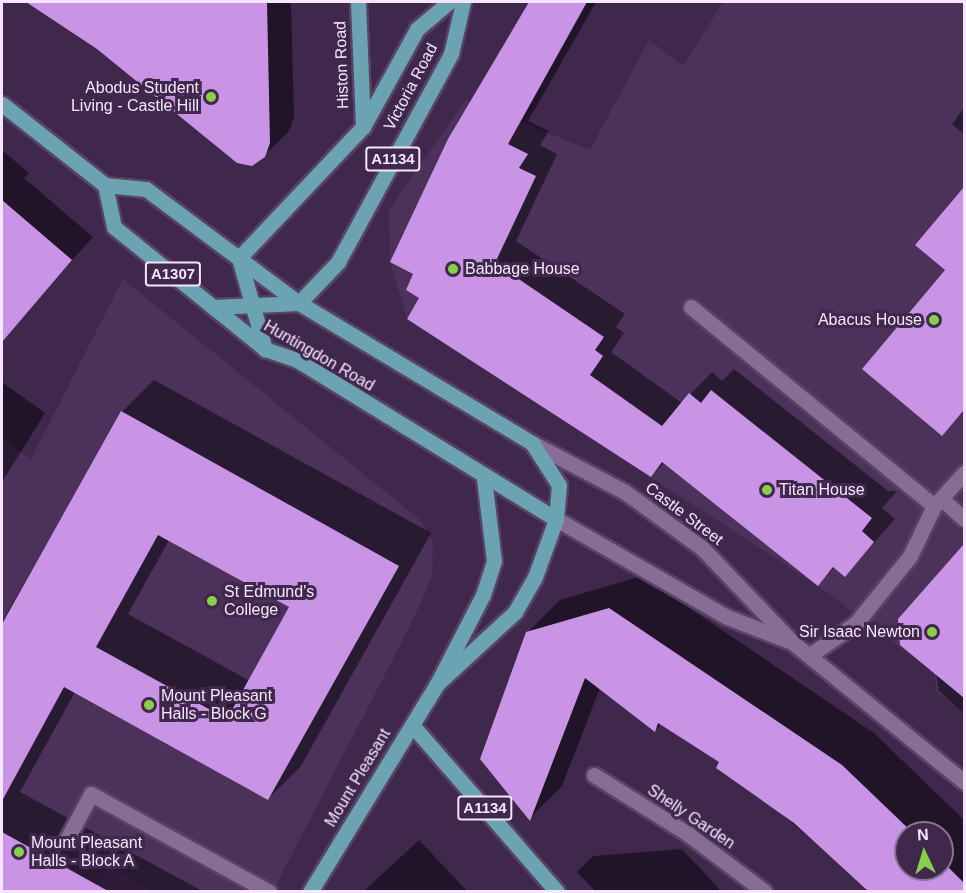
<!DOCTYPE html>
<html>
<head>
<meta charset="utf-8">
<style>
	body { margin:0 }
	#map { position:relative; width:966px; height:893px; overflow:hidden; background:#40274c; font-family:Arial,sans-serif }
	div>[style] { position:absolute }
	.built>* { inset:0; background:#4c315b }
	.green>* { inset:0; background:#59326d }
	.shadow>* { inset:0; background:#0007 }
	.building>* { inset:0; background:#c994e6 }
	.roads { filter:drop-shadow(2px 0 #584362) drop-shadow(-2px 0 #584362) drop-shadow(0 2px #584362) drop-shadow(0 -2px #584362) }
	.minor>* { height:15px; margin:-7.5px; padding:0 7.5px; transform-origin:7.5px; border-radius:7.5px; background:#876c96 }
	.major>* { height:15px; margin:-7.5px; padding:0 7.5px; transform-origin:7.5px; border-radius:7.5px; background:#6ba3b2 }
	.dots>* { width:16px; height:16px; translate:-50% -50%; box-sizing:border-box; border:3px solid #40274c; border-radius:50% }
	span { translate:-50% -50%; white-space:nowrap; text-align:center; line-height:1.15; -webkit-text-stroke:6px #40274c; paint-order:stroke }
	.shield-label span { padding:2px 4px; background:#40274c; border:2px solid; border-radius:4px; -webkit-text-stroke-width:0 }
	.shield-label { font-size:15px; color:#f5e6fe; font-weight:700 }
	.street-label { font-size:16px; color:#f5e6fe }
	.poi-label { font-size:16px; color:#f5e6fe }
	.right { translate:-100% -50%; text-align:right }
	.left { translate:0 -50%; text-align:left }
	.frame { position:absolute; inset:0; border:3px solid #f5e6fe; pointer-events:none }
	.north { position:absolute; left:894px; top:821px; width:60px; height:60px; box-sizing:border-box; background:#40274c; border:2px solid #887393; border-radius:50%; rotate:356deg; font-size:16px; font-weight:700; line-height:24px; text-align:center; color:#f5e6fe }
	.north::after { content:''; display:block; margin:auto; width:21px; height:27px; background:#88cf4a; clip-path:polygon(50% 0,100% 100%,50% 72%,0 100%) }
</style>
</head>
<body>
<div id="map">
	<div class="built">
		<i style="clip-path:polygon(723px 2px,964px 2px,964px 714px,937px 692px,934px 673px,818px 586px,407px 319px,390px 262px,389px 210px,466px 99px,590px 150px,649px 40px,683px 66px)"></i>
		<i style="clip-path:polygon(123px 279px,419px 519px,433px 541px,432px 577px,411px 624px,273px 891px,2px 891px,2px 439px,31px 459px)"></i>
	</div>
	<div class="green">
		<i style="clip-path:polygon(109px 867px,153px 891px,95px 892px)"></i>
	</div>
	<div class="shadow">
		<i style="clip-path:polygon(29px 2px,291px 2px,294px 117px,289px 131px,264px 156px)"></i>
		<i style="clip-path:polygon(532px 2px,596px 2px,528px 121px,549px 131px,540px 145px,557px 154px,516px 241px,625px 314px,616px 327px,624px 333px,611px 352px,682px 403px,712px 372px,722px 381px,734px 369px,888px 491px,897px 491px,882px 508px,895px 519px,845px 575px,835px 567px,818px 584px,664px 463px,651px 476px,421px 297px,415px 273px,449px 140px)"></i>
		<i style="clip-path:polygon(964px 108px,964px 134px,952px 124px)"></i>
		<i style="clip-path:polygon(2px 150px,29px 173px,24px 178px,93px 237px,18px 320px,2px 306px)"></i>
		<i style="clip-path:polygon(964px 189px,964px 411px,942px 434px,947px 270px,917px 245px)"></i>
		<i style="clip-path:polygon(evenodd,154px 380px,431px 533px,301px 766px,268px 799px,75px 692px,20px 792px,204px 892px,2px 892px,2px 622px,122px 412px,154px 380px,169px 540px,291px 607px,250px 681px,128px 614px,169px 540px)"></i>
		<i style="clip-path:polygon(2px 382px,45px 413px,2px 482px)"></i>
		<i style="clip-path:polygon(964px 548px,964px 714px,939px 691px,936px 673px,948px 565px)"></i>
		<i style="clip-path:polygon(evenodd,642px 576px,874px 733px,964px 820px,964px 892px,873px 892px,721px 762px,661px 724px,655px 730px,600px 688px,562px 786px,530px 818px,527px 633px,560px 600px,642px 576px,906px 833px,942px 833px,942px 869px,906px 869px,906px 833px)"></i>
		<i style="clip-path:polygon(419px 840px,468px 892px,364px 892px,365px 890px)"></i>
		<i style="clip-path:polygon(682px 849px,722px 892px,596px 892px,577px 872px,593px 856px)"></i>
	</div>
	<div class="building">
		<i style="clip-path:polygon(26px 2px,267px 2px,270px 143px,265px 157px,252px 166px,237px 163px,97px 49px)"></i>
		<i style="clip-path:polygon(529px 2px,587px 2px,508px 144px,528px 154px,519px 168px,536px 176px,495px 263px,604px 337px,595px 350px,603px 356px,590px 375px,662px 426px,689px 393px,701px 403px,711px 390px,872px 518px,862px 531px,874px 542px,845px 577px,833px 567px,818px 586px,662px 462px,651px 477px,407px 319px,419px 298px,406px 290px,413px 274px,390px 262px,448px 139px)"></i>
		<i style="clip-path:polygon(964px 187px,964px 410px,942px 436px,862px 369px,945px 270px,915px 245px)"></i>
		<i style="clip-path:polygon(2px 200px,72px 260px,2px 342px)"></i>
		<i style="clip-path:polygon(evenodd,121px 411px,399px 566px,268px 800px,64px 687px,2px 801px,2px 624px,121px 411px,158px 535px,289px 607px,227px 719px,96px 647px,158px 535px)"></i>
		<i style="clip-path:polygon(964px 544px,964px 698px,900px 645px,898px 619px)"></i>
		<i style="clip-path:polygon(609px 608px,842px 765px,913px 833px,906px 833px,906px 869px,942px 869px,942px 861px,964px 883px,964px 891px,868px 891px,794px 823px,716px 768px,719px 762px,658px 723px,655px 732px,585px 678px,530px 821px,480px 759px,526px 632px)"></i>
		<i style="clip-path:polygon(2px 832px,108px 891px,2px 891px)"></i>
	</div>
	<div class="roads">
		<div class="minor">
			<i style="left:691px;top:307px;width:314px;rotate:39.3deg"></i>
			<i style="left:532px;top:443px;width:105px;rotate:27.8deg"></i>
			<i style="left:625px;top:492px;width:95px;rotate:36deg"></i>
			<i style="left:702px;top:548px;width:130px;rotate:46.2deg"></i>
			<i style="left:792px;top:642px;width:222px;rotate:39.1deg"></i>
			<i style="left:943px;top:500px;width:28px;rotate:42deg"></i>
			<i style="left:556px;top:519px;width:197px;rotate:29.8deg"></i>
			<i style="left:727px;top:617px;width:66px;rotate:21.2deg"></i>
			<i style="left:810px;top:655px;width:56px;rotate:-34.8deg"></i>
			<i style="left:856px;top:623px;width:86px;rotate:-51.1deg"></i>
			<i style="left:910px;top:556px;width:55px;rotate:-64.4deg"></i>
			<i style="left:934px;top:506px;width:45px;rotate:-47.7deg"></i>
			<i style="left:594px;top:775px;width:111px;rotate:32.1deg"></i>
			<i style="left:688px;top:834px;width:96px;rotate:37deg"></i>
			<i style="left:67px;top:839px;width:51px;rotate:-61.9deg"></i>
			<i style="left:91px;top:794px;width:203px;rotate:28.8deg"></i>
		</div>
		<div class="major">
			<i style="left:358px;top:2px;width:125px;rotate:87.7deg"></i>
			<i style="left:2px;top:104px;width:131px;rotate:38.2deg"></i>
			<i style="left:105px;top:185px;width:41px;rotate:5.6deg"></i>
			<i style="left:146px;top:189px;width:191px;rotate:36.7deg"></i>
			<i style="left:299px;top:303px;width:272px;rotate:31deg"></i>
			<i style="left:532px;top:443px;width:50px;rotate:57.3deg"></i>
			<i style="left:559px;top:485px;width:34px;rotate:95deg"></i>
			<i style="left:556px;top:519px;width:62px;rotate:109.9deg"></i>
			<i style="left:535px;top:577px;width:40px;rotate:119.7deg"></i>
			<i style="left:515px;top:612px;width:106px;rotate:137.3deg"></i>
			<i style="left:105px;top:185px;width:43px;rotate:77.9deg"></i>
			<i style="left:114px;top:227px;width:194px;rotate:38.9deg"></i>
			<i style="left:265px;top:349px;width:36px;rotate:19deg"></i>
			<i style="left:299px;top:361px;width:302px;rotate:31.6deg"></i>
			<i style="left:239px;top:258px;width:180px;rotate:-46.6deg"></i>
			<i style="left:363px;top:127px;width:112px;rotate:-61.1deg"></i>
			<i style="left:417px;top:29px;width:42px;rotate:-40.2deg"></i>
			<i style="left:239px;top:258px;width:95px;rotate:74.1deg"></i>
			<i style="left:299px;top:303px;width:57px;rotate:-46.4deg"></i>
			<i style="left:338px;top:262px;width:237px;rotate:-61.5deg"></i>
			<i style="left:451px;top:54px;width:53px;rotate:-77deg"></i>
			<i style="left:213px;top:307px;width:86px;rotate:-2.7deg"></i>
			<i style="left:412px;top:725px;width:221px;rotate:49deg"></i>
			<i style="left:310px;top:892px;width:244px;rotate:-58.6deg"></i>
			<i style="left:437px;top:684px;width:100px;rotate:-62.7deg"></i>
			<i style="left:483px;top:595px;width:36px;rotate:-72deg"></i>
			<i style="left:494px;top:561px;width:84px;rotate:-96.9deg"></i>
		</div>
	</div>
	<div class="dots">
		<i style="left:211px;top:97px;background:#88cf4a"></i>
		<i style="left:453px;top:269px;background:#88cf4a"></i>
		<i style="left:934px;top:320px;background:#88cf4a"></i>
		<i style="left:767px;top:490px;background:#88cf4a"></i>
		<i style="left:212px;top:601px;background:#88cf4a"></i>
		<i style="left:932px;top:632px;background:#88cf4a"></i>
		<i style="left:149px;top:705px;background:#88cf4a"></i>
		<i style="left:19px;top:852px;background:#88cf4a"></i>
	</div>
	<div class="shield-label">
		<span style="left:393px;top:159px">A1134</span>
		<span style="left:173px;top:274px">A1307</span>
		<span style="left:485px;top:808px">A1134</span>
	</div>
	<div class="street-label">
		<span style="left:342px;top:65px;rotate:-92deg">Histon Road</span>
		<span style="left:411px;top:87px;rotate:-62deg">Victoria Road</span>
		<span style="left:319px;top:356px;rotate:30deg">Huntingdon Road</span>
		<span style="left:684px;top:514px;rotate:37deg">Castle Street</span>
		<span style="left:358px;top:778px;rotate:-59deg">Mount Pleasant</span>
		<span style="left:691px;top:817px;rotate:34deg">Shelly Garden</span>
	</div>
	<div class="poi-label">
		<span class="right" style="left:199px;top:97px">Abodus Student<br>Living - Castle Hill</span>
		<span class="left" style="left:465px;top:269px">Babbage House</span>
		<span class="right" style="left:922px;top:320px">Abacus House</span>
		<span class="left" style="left:779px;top:490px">Titan House</span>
		<span class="left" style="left:224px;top:601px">St Edmund's<br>College</span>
		<span class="right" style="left:920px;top:632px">Sir Isaac Newton</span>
		<span class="left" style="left:161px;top:705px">Mount Pleasant<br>Halls - Block G</span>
		<span class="left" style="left:31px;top:852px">Mount Pleasant<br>Halls - Block A</span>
	</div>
	<div class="frame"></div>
	<div class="north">N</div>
</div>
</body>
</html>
